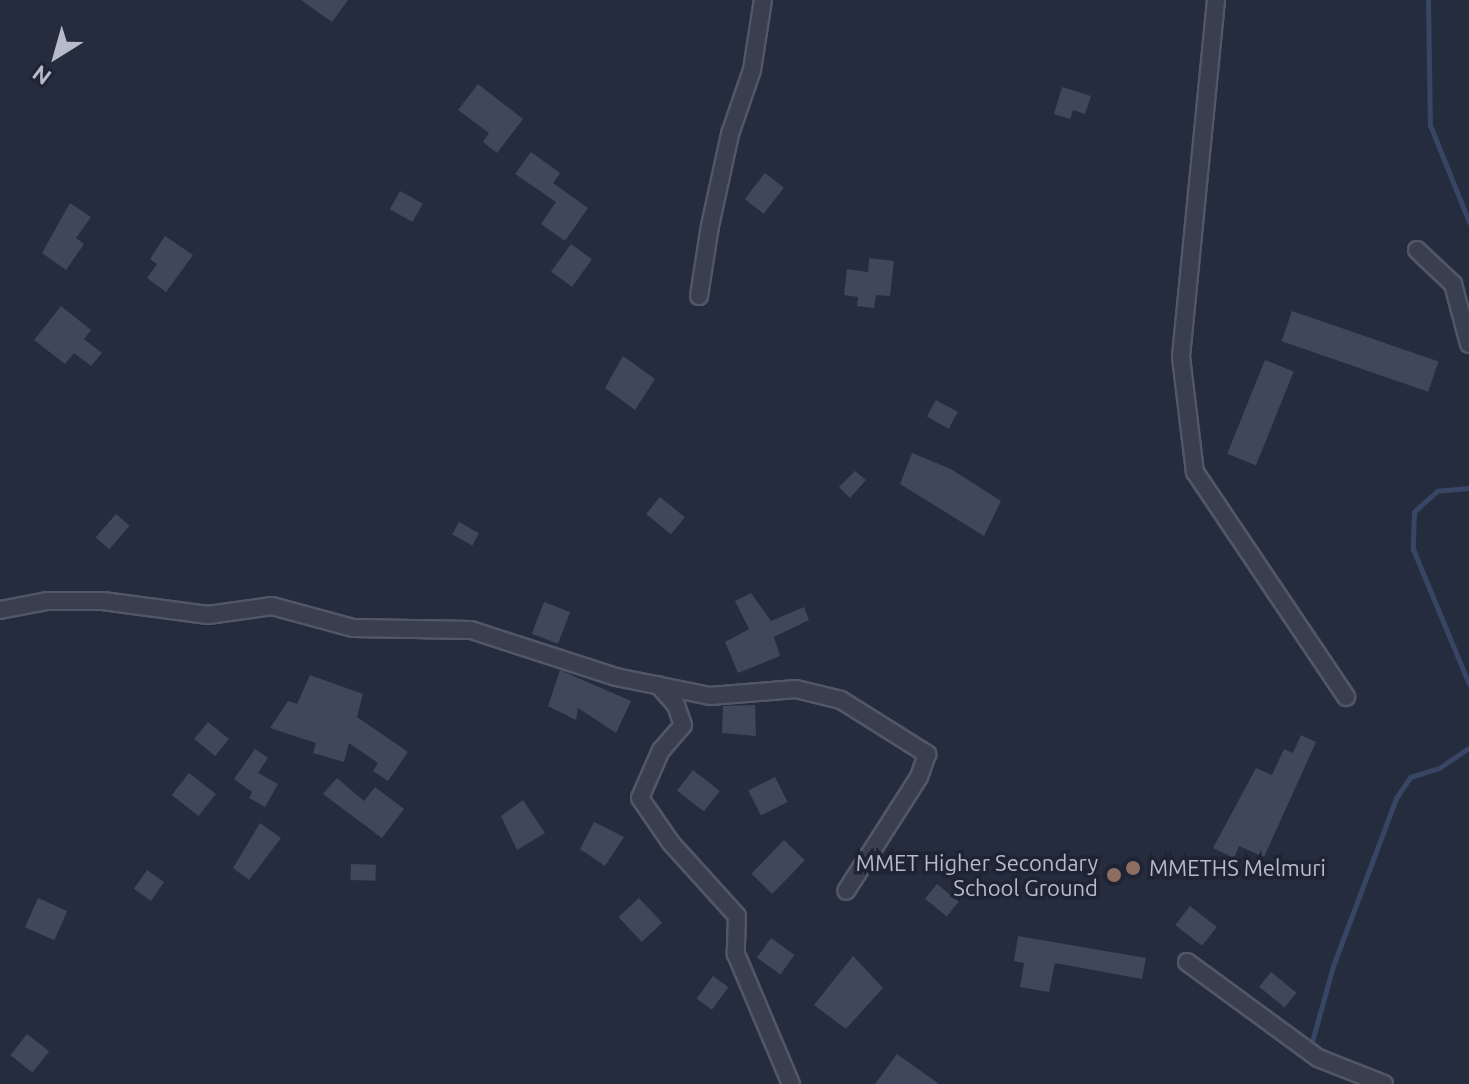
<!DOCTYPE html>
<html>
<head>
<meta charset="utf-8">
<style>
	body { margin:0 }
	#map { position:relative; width:1469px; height:1084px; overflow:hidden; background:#252c3e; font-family:Ubuntu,sans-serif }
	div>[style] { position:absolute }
	.stream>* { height:5px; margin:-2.5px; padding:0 2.5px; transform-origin:2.5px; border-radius:2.5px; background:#394565 }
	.building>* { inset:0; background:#3f475b; transform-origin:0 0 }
	.roads { filter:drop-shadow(2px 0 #515766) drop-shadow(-2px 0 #515766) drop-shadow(0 2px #515766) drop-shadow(0 -2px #515766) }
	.street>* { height:16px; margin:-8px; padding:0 8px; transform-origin:8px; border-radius:8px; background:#393f4e }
	.dots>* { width:22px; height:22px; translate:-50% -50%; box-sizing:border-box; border:4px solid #1e2434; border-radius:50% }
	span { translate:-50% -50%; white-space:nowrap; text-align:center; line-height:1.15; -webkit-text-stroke:7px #1e2434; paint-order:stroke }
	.poi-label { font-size:22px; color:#b6bac9 }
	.right { translate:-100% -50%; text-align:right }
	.left { translate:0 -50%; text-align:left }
	.north { position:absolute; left:16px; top:16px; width:80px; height:80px; -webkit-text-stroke:6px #1e2434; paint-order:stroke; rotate:217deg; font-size:22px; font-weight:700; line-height:32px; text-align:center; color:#b6bac9 }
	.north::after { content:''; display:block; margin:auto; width:28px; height:36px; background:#b6bac9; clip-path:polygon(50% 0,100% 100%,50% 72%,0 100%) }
</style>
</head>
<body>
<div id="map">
	<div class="stream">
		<i style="left:1428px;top:0;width:125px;rotate:89.1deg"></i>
		<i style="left:1430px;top:125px;width:105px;rotate:68.1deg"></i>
		<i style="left:1469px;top:488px;width:32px;rotate:175deg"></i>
		<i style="left:1437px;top:491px;width:31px;rotate:138deg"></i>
		<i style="left:1414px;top:512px;width:37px;rotate:92deg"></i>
		<i style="left:1413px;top:549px;width:146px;rotate:67.5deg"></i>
		<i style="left:1310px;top:1049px;width:86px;rotate:-74.5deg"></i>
		<i style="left:1333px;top:966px;width:179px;rotate:-69.4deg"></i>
		<i style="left:1396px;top:798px;width:25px;rotate:-56deg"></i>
		<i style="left:1410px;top:777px;width:30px;rotate:-17deg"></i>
		<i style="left:1439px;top:768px;width:36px;rotate:-34deg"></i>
	</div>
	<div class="building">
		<i style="clip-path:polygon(301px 0,348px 0,332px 22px)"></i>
		<i style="clip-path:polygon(478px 84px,523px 119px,497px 153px,483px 142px,489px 133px,458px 110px)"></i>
		<i style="clip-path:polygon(1062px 87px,1091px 96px,1085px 114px,1073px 110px,1070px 119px,1054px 114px)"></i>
		<i style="clip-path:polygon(531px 152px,560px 173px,553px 183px,588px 208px,565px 241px,541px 224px,556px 202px,515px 174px)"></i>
		<i style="left:765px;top:173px;width:24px;height:33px;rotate:38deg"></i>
		<i style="left:400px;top:191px;width:26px;height:21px;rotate:29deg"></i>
		<i style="clip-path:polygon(70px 203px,91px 217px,76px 238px,84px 244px,66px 270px,42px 253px)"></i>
		<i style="clip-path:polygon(165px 236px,193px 255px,166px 292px,147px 278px,157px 264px,150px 259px)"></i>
		<i style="left:571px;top:244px;width:26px;height:34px;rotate:36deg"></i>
		<i style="clip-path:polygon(869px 258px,894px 261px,890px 296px,876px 295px,874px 308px,857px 306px,858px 297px,844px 295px,847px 269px,868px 272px)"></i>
		<i style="clip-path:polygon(61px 306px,91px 330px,84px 339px,102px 353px,91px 366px,74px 353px,65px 364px,34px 340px)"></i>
		<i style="left:1292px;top:311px;width:155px;height:32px;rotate:19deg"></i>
		<i style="clip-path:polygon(623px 356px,655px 379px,635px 410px,605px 388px)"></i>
		<i style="left:1265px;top:360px;width:31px;height:101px;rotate:22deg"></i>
		<i style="left:936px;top:400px;width:25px;height:19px;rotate:29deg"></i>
		<i style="clip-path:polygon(912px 453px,951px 469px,1001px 501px,984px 536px,900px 484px)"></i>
		<i style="clip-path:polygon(855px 471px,866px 480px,850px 498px,839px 487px)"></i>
		<i style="left:660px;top:497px;width:32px;height:22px;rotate:39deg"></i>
		<i style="left:116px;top:514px;width:18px;height:31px;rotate:41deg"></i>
		<i style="left:459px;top:522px;width:23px;height:14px;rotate:29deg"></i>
		<i style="clip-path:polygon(751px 593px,771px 621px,804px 607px,809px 620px,774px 637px,780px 656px,738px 673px,725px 642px,749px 629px,735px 601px)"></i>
		<i style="left:544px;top:602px;width:28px;height:34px;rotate:21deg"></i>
		<i style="clip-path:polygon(560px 670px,631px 701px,616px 733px,578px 708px,576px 720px,548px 706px)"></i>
		<i style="clip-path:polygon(310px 675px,363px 694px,357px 717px,408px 752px,388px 781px,373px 771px,378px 763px,349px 743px,344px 762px,313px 753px,316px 743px,270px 728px,288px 701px,297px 704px)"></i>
		<i style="clip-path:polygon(755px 705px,756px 736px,722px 733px,723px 706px)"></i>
		<i style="left:208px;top:722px;width:27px;height:22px;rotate:39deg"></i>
		<i style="clip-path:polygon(1301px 735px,1316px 742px,1264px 857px,1239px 846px,1234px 858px,1213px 848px,1256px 768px,1272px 775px,1284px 749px,1293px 753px)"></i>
		<i style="clip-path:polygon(255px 749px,268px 758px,258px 773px,278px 784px,265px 807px,249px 798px,252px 792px,234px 779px)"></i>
		<i style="left:693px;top:770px;width:34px;height:26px;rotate:38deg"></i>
		<i style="left:189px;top:773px;width:34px;height:28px;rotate:38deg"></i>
		<i style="left:775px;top:777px;width:28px;height:30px;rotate:63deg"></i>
		<i style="clip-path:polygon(337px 778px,364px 801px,375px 787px,404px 809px,382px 838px,323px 794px)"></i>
		<i style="clip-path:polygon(523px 800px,545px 833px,517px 850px,501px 816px)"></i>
		<i style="clip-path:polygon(594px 822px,624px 837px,605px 866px,580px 849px)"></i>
		<i style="clip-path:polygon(260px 823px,281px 838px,249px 880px,233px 868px)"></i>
		<i style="left:784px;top:840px;width:29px;height:47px;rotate:44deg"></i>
		<i style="left:351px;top:864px;width:25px;height:16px;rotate:2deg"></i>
		<i style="left:147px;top:870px;width:21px;height:23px;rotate:35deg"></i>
		<i style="left:937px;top:884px;width:28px;height:19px;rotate:39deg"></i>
		<i style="left:38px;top:898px;width:32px;height:32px;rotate:24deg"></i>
		<i style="left:639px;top:898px;width:34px;height:28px;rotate:47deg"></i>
		<i style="left:1190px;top:906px;width:34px;height:24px;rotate:38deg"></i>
		<i style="clip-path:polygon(1018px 936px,1146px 958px,1142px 979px,1055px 963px,1049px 992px,1020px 987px,1024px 963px,1014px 961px)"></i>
		<i style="left:771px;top:938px;width:29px;height:24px;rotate:36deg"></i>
		<i style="clip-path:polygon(853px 956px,883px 988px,846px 1029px,814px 1005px)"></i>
		<i style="left:1271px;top:972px;width:33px;height:19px;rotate:39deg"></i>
		<i style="left:713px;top:976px;width:19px;height:28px;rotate:36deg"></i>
		<i style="left:27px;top:1034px;width:28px;height:27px;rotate:38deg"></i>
		<i style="clip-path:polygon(897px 1054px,939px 1084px,875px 1084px)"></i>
	</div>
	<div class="roads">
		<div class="street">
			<i style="left:1216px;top:0;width:359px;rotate:95.6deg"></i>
			<i style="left:1181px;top:357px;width:116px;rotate:83.1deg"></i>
			<i style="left:1195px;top:472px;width:271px;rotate:56.1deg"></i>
			<i style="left:1417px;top:250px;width:50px;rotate:43.4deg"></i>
			<i style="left:1453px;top:284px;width:62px;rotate:75.1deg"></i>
			<i style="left:699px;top:296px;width:71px;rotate:-81.1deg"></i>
			<i style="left:710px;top:226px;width:94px;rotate:-77.7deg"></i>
			<i style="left:730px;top:134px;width:68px;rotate:-71deg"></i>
			<i style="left:752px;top:70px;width:71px;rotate:-81.1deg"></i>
			<i style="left:0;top:610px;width:48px;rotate:-10.8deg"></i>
			<i style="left:47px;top:601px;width:56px"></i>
			<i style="left:103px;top:601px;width:106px;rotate:7.6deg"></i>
			<i style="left:208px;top:615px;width:65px;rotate:-8deg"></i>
			<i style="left:272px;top:606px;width:84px;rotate:15.2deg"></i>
			<i style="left:353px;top:628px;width:118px;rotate:1deg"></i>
			<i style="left:471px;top:630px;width:152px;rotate:18deg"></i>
			<i style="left:616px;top:677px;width:96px;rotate:11.4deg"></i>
			<i style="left:710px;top:696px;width:86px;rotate:-4.7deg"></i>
			<i style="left:796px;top:689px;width:46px;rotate:13.7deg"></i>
			<i style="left:841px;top:700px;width:102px;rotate:32.1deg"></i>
			<i style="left:927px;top:754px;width:24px;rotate:109deg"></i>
			<i style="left:919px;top:777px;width:135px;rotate:122.6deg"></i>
			<i style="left:658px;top:685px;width:27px;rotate:48deg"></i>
			<i style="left:676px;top:705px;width:21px;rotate:71deg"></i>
			<i style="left:683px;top:725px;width:33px;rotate:131deg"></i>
			<i style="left:661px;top:750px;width:52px;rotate:113.6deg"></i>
			<i style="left:640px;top:798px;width:55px;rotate:55.4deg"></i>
			<i style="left:671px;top:843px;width:98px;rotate:47.9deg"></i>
			<i style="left:737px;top:916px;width:38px;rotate:92deg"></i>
			<i style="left:736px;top:954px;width:141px;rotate:67.1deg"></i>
			<i style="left:1187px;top:962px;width:162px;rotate:36.2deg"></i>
			<i style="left:1318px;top:1058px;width:71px;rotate:21.5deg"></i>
		</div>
	</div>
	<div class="dots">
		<i style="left:1133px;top:868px;background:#8d6e63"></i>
		<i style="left:1114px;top:875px;background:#8d6e63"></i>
	</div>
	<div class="poi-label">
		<span class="right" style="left:1098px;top:875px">MMET Higher Secondary<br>School Ground</span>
		<span class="left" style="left:1149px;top:868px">MMETHS Melmuri</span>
	</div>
	<div class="north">N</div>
</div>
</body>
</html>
